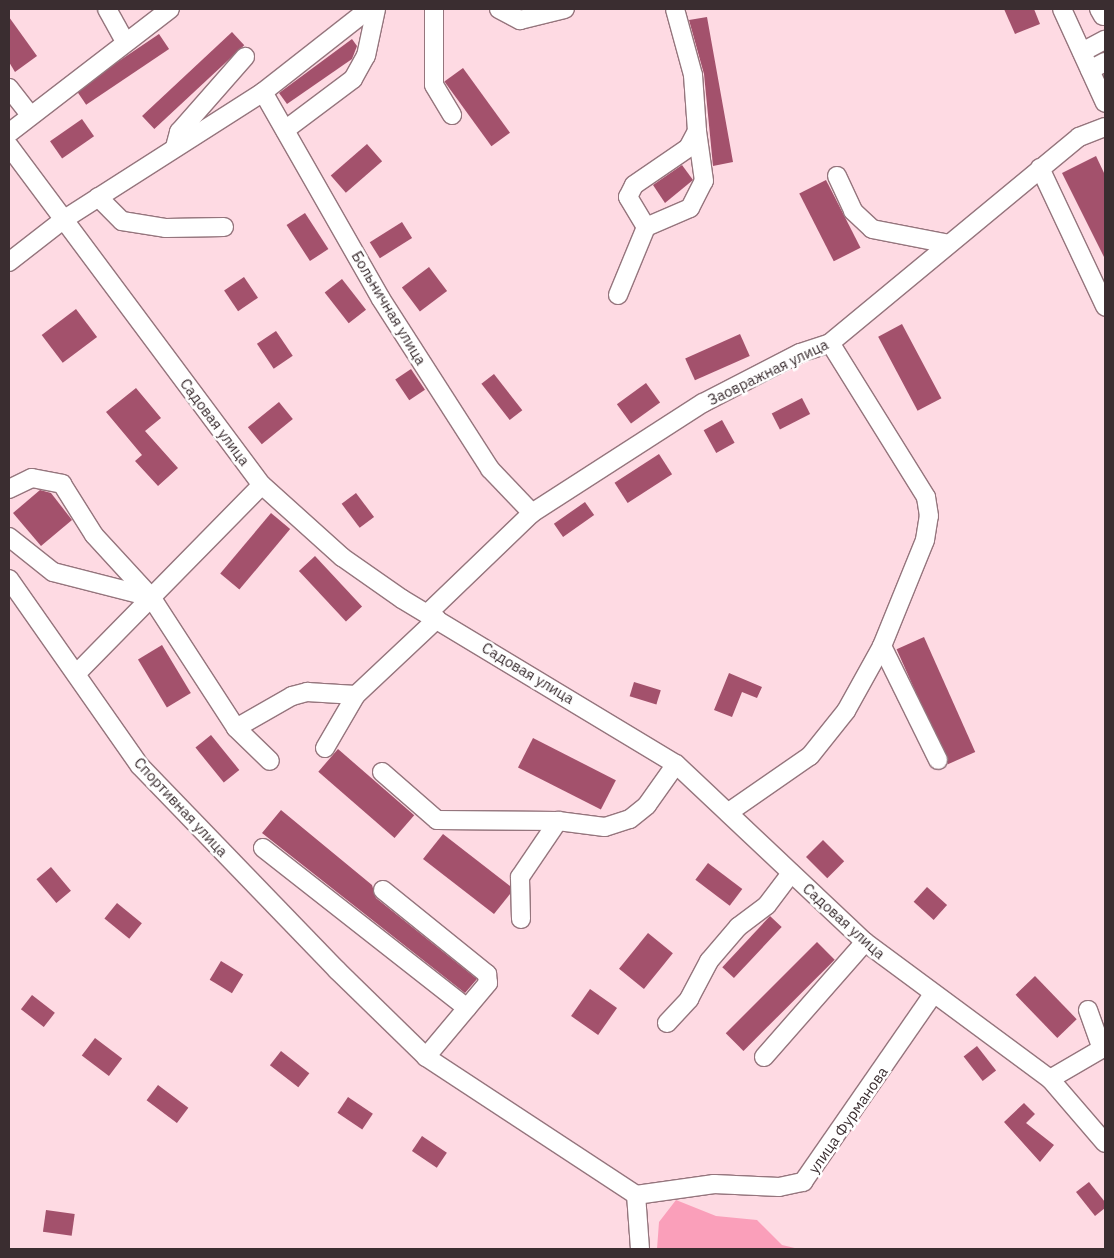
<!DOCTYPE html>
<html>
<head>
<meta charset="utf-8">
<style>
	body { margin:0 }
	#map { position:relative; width:1114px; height:1258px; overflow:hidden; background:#fedae3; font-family:"IBM Plex Sans",sans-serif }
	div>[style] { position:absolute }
	.water>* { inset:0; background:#fa9fba }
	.building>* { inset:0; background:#a3516c; transform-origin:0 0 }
	.roads { filter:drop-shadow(1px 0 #95757d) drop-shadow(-1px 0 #95757d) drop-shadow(0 1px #95757d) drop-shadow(0 -1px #95757d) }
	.minor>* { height:18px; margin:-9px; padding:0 9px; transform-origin:9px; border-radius:9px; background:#fff }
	span { translate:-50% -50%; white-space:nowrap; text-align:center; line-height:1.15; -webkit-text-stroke:5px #fff; paint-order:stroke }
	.street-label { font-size:15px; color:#3a2d30 }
	.frame { position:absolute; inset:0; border:10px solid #3a2d30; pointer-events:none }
</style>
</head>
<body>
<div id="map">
	<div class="water">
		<i style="clip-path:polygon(676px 1200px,716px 1216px,757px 1220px,782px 1245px,799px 1249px,657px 1249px,659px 1222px)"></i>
	</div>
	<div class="building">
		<i style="clip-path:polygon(1004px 9px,1034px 9px,1040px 24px,1015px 34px)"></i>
		<i style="clip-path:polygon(9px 17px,37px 56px,15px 72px,9px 62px)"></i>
		<i style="clip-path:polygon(707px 17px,733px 162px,713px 166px,704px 74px,689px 20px)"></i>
		<i style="left:232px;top:32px;width:18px;height:123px;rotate:47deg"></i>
		<i style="left:159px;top:34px;width:18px;height:100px;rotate:56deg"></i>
		<i style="clip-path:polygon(352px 39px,357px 46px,352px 59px,287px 104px,279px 93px)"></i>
		<i style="left:463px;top:68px;width:80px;height:23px;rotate:54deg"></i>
		<i style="left:82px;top:119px;width:21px;height:39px;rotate:55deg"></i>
		<i style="left:367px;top:144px;width:23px;height:48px;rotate:49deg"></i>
		<i style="clip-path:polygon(1096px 156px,1105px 175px,1105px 259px,1062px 173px)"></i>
		<i style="clip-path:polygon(682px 165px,693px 180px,665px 203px,653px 185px)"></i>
		<i style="left:826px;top:180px;width:76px;height:30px;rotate:63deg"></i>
		<i style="left:305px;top:213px;width:43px;height:22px;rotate:57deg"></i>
		<i style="left:402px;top:222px;width:19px;height:38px;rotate:58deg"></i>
		<i style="left:429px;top:267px;width:30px;height:34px;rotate:53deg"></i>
		<i style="left:244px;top:277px;width:25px;height:24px;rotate:56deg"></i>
		<i style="left:342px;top:279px;width:39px;height:22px;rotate:52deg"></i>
		<i style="left:76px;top:309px;width:35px;height:43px;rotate:53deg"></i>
		<i style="left:902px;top:324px;width:84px;height:27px;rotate:62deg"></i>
		<i style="left:276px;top:331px;width:30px;height:23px;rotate:56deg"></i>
		<i style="left:740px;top:334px;width:24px;height:60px;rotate:66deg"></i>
		<i style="left:411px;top:369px;width:25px;height:19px;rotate:56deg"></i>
		<i style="left:494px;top:374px;width:46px;height:16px;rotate:52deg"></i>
		<i style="left:646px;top:383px;width:24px;height:36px;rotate:54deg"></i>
		<i style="clip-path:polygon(136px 388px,161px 418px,145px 431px,178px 468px,158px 486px,135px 461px,142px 455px,106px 412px)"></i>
		<i style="left:802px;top:398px;width:18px;height:34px;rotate:63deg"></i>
		<i style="left:279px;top:402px;width:22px;height:40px;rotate:51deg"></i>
		<i style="left:722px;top:420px;width:26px;height:21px;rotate:61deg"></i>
		<i style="left:659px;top:454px;width:24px;height:53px;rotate:57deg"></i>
		<i style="clip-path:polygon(40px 490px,51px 493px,72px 520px,41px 546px,13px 513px)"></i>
		<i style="left:356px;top:493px;width:30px;height:18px;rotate:53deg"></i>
		<i style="left:585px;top:502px;width:16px;height:38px;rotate:55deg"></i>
		<i style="left:271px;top:513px;width:25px;height:79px;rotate:40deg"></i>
		<i style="left:315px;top:556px;width:69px;height:22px;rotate:47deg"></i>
		<i style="left:924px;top:637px;width:126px;height:30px;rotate:66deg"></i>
		<i style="left:162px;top:645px;width:56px;height:28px;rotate:59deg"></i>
		<i style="clip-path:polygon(729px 673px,762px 687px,757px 698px,742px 692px,732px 717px,714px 710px)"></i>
		<i style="left:634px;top:682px;width:28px;height:15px;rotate:17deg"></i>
		<i style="left:211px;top:735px;width:45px;height:20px;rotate:51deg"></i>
		<i style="left:533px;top:738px;width:93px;height:33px;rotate:27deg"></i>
		<i style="left:338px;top:749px;width:101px;height:30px;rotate:41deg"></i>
		<i style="clip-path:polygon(281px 810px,372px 885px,376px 898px,477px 979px,465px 993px,262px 833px)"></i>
		<i style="clip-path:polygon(443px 834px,510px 886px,510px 894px,494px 914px,423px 859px)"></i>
		<i style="left:823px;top:840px;width:30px;height:24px;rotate:45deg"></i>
		<i style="left:708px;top:863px;width:43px;height:21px;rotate:37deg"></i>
		<i style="left:51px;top:867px;width:31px;height:19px;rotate:50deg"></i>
		<i style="left:927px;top:887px;width:27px;height:20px;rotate:42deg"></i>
		<i style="left:117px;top:903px;width:32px;height:20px;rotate:39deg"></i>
		<i style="left:770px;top:916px;width:16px;height:70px;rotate:43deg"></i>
		<i style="left:648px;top:933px;width:32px;height:46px;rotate:39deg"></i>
		<i style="left:817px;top:942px;width:25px;height:129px;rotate:45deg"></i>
		<i style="left:221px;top:961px;width:26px;height:22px;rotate:31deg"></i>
		<i style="left:1035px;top:976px;width:60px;height:27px;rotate:46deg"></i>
		<i style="left:590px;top:989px;width:33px;height:33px;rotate:35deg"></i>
		<i style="left:32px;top:995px;width:29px;height:18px;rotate:38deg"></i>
		<i style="left:95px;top:1038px;width:34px;height:22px;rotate:37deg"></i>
		<i style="left:977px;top:1046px;width:31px;height:17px;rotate:52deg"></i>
		<i style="left:281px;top:1051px;width:36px;height:18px;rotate:38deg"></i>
		<i style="left:158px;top:1085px;width:38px;height:19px;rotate:37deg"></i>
		<i style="left:348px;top:1097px;width:30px;height:19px;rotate:34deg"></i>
		<i style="clip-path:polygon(1024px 1103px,1035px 1114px,1026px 1123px,1054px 1145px,1040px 1162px,1004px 1122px)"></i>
		<i style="left:422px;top:1136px;width:30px;height:18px;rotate:34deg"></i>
		<i style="clip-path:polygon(1089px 1182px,1105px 1202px,1105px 1208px,1095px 1216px,1076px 1192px)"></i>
		<i style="left:46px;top:1210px;width:29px;height:22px;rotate:8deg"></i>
	</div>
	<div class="roads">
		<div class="minor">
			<i style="left:107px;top:9px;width:38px;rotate:61deg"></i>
			<i style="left:434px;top:9px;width:76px;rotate:90deg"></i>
			<i style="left:434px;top:85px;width:35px;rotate:59deg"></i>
			<i style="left:499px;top:9px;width:24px;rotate:28deg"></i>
			<i style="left:520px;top:20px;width:46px;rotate:-13.7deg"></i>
			<i style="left:1062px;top:9px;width:103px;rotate:65.4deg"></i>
			<i style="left:1099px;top:9px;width:8px;rotate:60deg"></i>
			<i style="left:1082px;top:52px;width:26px;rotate:-28deg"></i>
			<i style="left:1090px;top:70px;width:17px;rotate:-28deg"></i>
			<i style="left:9px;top:88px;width:34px;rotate:52deg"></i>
			<i style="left:263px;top:92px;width:238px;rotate:60.3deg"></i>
			<i style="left:381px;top:299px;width:202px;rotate:57.3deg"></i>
			<i style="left:490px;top:469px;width:61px;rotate:46.3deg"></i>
			<i style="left:285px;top:130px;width:85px;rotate:-36.9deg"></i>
			<i style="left:353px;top:79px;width:26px;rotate:-61deg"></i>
			<i style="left:366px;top:56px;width:48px;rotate:-78deg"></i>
			<i style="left:9px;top:133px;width:203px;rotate:-37.6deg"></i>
			<i style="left:9px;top:146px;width:423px;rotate:53.3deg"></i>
			<i style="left:262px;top:485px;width:108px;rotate:42deg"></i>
			<i style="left:342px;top:557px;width:73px;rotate:35deg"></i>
			<i style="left:402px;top:599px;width:320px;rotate:31.1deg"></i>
			<i style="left:676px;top:764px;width:260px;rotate:43.3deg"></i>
			<i style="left:865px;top:942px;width:230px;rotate:36.5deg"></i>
			<i style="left:1050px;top:1079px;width:84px;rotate:49.3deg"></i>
			<i style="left:175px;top:147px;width:16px;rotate:-75deg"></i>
			<i style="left:179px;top:132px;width:100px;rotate:-48.7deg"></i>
			<i style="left:1040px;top:168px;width:153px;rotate:64.8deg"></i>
			<i style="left:837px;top:176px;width:38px;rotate:65deg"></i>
			<i style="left:853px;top:211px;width:26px;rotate:43deg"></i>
			<i style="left:872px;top:229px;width:78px;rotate:11deg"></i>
			<i style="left:98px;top:197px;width:34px;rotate:45deg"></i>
			<i style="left:122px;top:221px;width:45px;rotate:9deg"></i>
			<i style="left:166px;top:228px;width:58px;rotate:-1deg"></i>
			<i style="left:646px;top:227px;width:48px;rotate:-23.4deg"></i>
			<i style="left:690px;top:208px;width:30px;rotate:-63deg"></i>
			<i style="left:704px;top:181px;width:50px;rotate:-98deg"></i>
			<i style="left:9px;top:262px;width:68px;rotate:-37.9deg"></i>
			<i style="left:63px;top:220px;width:237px;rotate:-32.6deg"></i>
			<i style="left:263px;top:92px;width:135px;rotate:-38.1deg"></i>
			<i style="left:618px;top:295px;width:74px;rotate:-67.6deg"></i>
			<i style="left:646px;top:227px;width:35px;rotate:-121deg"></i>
			<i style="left:628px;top:197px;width:13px;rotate:-63deg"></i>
			<i style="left:634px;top:185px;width:65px;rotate:-34.4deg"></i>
			<i style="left:688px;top:148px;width:19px;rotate:-62deg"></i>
			<i style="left:697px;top:131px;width:56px;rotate:-94.1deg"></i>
			<i style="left:693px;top:75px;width:68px;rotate:-105.3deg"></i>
			<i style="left:9px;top:489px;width:25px;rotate:-26deg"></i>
			<i style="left:32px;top:478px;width:31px;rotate:11deg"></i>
			<i style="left:62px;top:484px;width:60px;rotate:57.9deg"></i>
			<i style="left:94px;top:535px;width:84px;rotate:47.4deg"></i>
			<i style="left:151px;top:597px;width:156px;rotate:57deg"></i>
			<i style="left:236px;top:728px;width:47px;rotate:44.1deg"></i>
			<i style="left:9px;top:537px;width:56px;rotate:38.5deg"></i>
			<i style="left:53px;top:572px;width:101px;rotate:14.3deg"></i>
			<i style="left:9px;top:579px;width:228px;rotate:55deg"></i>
			<i style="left:140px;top:766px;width:284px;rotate:46deg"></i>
			<i style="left:337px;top:970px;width:124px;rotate:44.3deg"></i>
			<i style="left:426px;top:1057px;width:251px;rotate:33.3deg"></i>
			<i style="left:428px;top:613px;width:144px;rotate:-43.9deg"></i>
			<i style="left:532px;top:513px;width:203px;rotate:-32.8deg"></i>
			<i style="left:703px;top:403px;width:109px;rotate:-27.3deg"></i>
			<i style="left:800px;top:353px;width:32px;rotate:-18deg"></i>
			<i style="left:830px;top:343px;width:323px;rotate:-39.6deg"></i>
			<i style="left:1079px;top:137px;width:28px;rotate:-21deg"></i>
			<i style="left:882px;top:646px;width:127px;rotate:63.8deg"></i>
			<i style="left:78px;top:672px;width:262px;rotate:-45.5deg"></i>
			<i style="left:236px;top:728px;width:64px;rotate:-29.7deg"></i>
			<i style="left:292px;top:696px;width:16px;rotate:-15deg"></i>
			<i style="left:307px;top:692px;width:49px;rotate:3.5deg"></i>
			<i style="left:325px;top:748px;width:61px;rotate:-59.7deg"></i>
			<i style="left:356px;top:695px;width:111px;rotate:-43.2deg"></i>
			<i style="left:382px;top:772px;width:73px;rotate:41.1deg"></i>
			<i style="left:437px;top:820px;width:121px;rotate:0.5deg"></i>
			<i style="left:558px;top:821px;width:47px;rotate:7.3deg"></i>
			<i style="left:605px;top:827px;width:26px;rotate:-18deg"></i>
			<i style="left:630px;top:819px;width:22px;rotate:-39deg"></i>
			<i style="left:647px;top:805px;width:50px;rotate:-54.7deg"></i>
			<i style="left:729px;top:812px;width:98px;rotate:-34.7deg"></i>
			<i style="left:810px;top:756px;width:58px;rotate:-51.3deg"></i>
			<i style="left:846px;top:711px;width:74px;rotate:-61deg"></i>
			<i style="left:882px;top:646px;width:114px;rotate:-67.9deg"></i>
			<i style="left:925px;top:540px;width:24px;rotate:-81deg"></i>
			<i style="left:929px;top:516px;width:19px;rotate:-99deg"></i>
			<i style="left:926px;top:497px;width:181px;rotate:-121.9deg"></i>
			<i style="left:263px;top:848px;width:259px;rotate:38.1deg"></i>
			<i style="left:467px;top:1008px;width:64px;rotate:129.9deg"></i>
			<i style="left:383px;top:890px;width:134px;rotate:38.9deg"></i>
			<i style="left:487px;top:974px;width:9px;rotate:84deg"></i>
			<i style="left:488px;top:983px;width:33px;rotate:130deg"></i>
			<i style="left:521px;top:919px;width:42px;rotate:-91.4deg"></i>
			<i style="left:520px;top:877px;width:68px;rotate:-55.8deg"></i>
			<i style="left:1088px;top:1010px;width:41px;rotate:70.3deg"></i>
			<i style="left:667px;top:1023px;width:33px;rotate:-47deg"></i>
			<i style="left:689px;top:999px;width:43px;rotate:-62.2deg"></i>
			<i style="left:709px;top:961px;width:45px;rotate:-49.5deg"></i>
			<i style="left:738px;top:927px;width:36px;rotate:-37deg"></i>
			<i style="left:767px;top:905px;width:40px;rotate:-53deg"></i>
			<i style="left:764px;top:1057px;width:153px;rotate:-48.7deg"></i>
			<i style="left:1050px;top:1079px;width:64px;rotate:-30.2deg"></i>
			<i style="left:640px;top:1249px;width:54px;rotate:-94.2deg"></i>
			<i style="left:636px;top:1195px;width:79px;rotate:-8deg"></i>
			<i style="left:714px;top:1184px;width:65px;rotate:2.6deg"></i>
			<i style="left:779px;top:1187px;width:25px;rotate:-12deg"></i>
			<i style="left:803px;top:1182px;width:226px;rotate:-55.3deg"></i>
		</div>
	</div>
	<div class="street-label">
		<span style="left:389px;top:308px;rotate:59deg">Больничная улица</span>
		<span style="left:768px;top:372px;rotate:-26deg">Заовражная улица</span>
		<span style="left:215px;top:422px;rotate:53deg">Садовая улица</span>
		<span style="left:528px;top:673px;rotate:31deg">Садовая улица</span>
		<span style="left:181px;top:807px;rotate:47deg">Спортивная улица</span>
		<span style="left:844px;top:921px;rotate:42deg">Садовая улица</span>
		<span style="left:848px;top:1120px;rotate:-55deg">улица Фурманова</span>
	</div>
	<div class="frame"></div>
</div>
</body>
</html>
